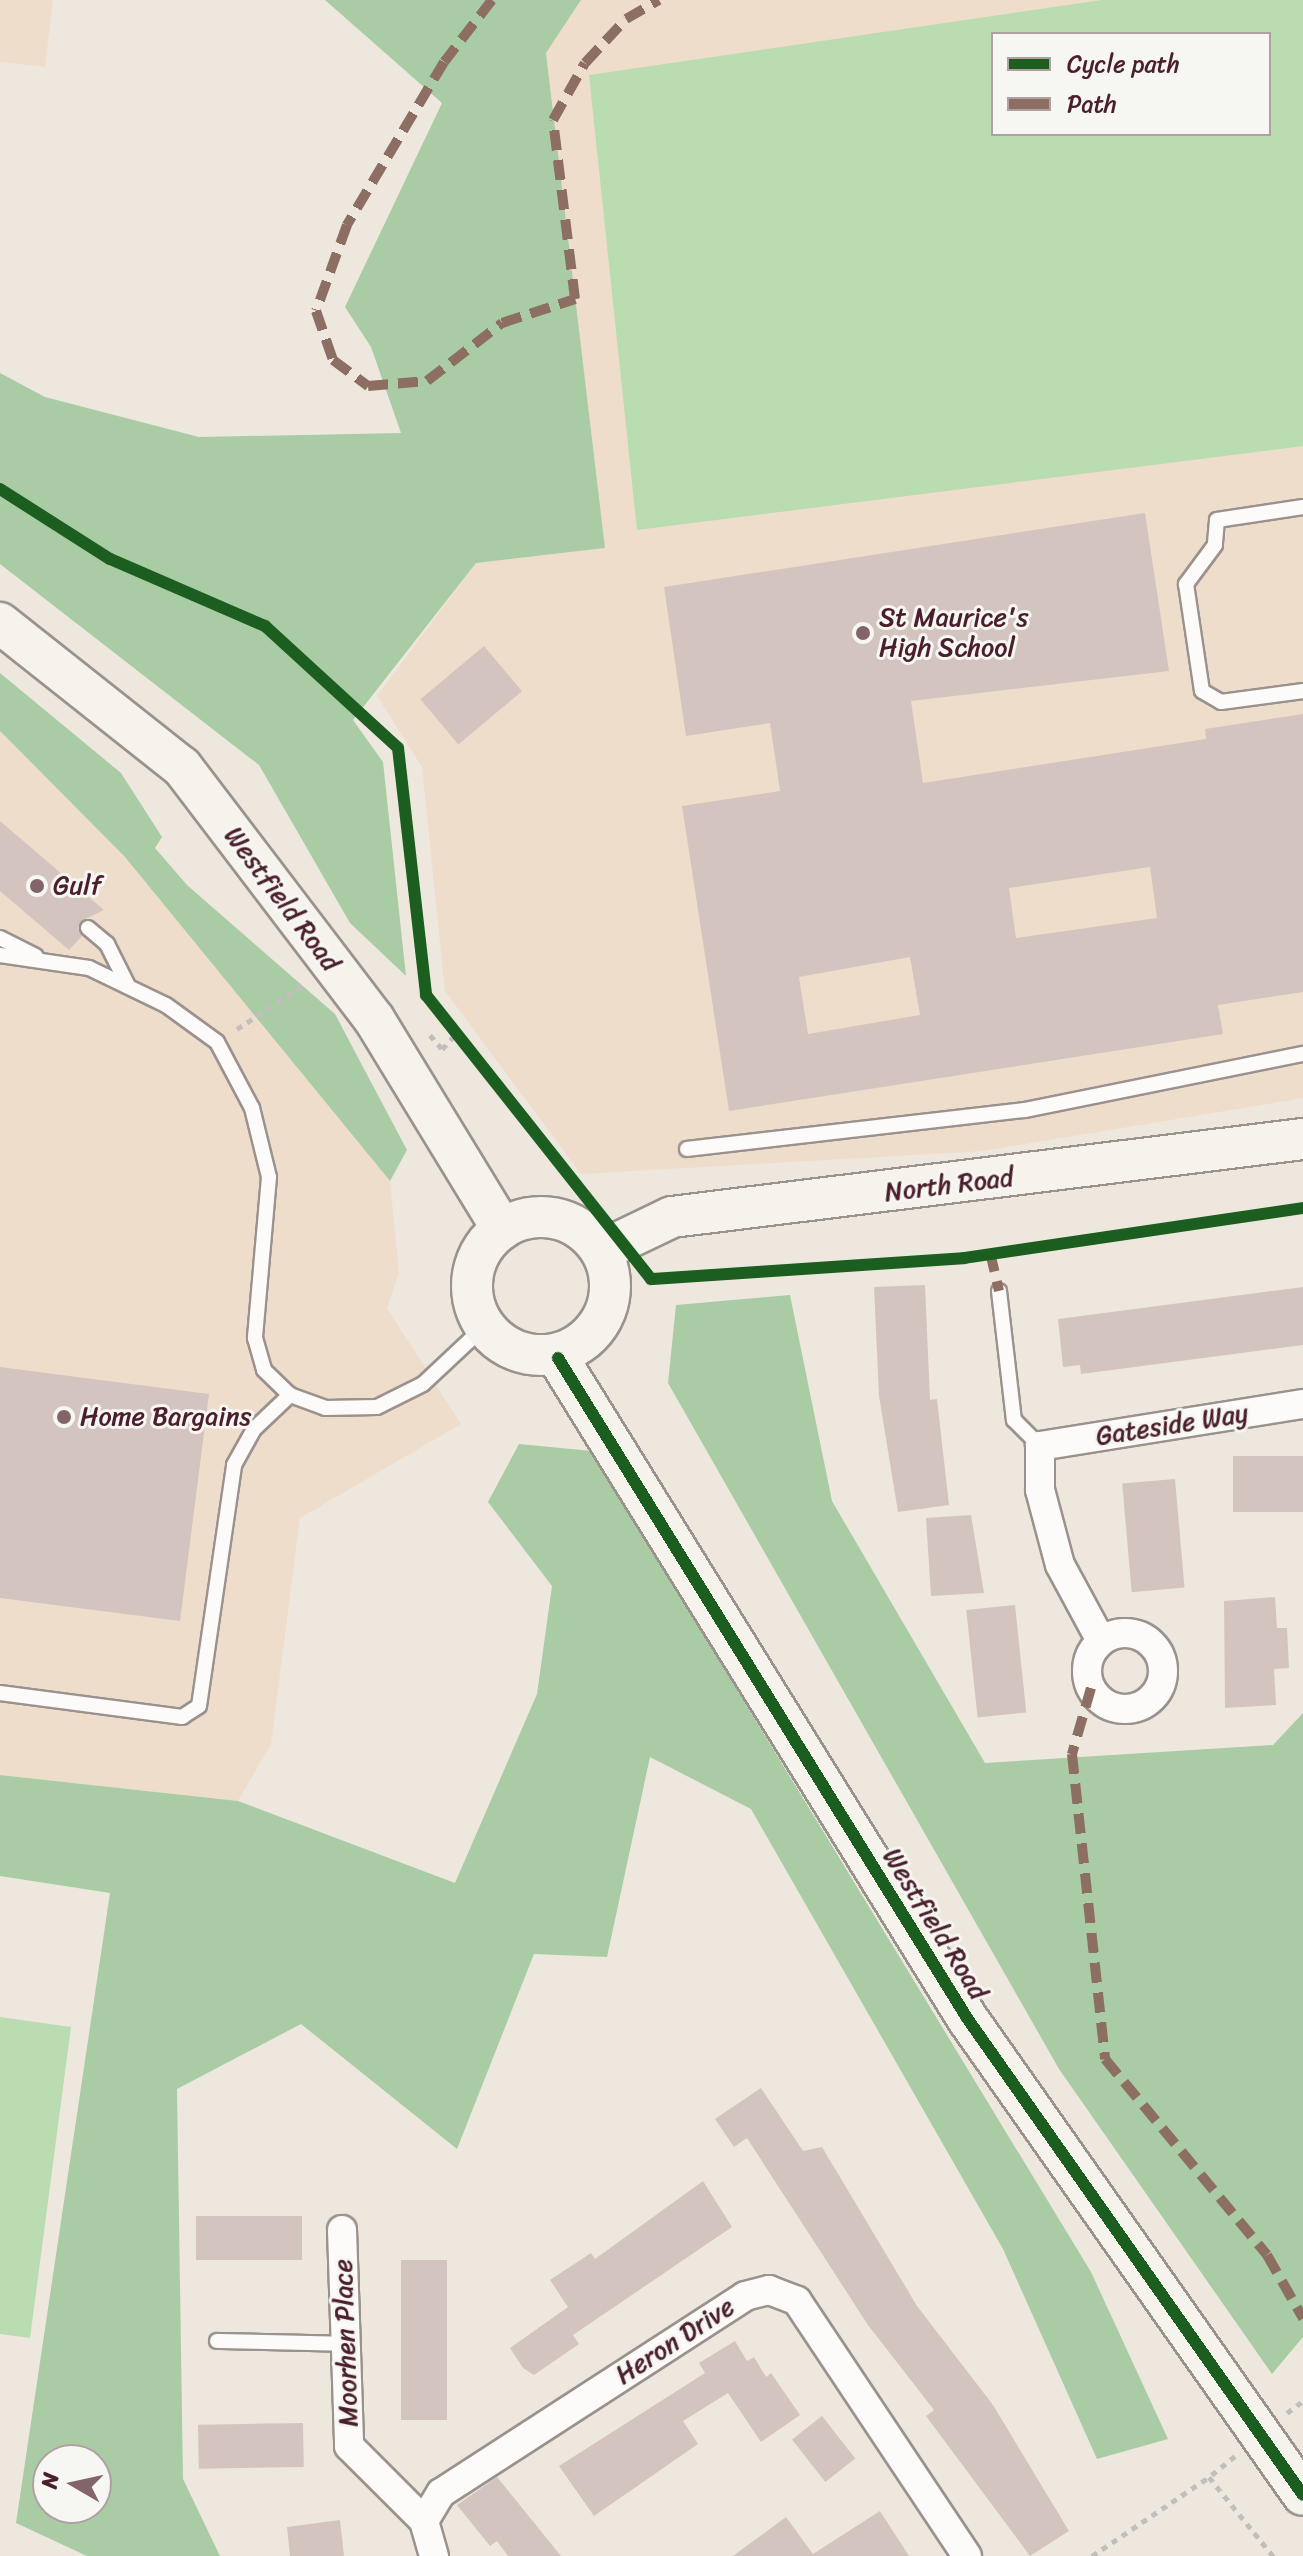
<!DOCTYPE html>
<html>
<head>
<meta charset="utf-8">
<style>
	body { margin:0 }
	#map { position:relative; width:1303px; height:2556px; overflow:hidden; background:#eee7dd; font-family:Sriracha,sans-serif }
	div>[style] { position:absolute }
	.built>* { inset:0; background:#efddcb }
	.green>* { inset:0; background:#b9dcb1 }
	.forest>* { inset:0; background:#aacca5 }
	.building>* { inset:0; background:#d4c4bf; transform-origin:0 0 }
	.path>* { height:5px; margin-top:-2.5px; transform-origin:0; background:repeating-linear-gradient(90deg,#c4bdbe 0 6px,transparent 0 12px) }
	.roads { filter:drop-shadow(2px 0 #9b918d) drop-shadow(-2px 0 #9b918d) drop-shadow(0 2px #9b918d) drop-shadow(0 -2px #9b918d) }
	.lane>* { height:14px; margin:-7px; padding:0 7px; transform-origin:7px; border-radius:7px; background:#fcfbfa }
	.street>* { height:28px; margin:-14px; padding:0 14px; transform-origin:14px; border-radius:14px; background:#fcfbfa }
	.street>.ring { margin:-14px; padding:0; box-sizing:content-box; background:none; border:28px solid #fcfbfa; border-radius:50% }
	.secondary>* { height:40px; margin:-20px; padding:0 20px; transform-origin:20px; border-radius:20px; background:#f6f2ec }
	.secondary>.ring { margin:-20px; padding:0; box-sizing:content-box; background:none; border:40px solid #f6f2ec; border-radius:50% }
	.quiet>* { height:10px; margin-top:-5px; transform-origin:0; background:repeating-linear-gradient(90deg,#8d6e63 0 20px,transparent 0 30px) }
	.cycleway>* { height:12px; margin:-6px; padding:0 6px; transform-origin:6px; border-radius:6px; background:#1b5e20 }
	.dots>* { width:22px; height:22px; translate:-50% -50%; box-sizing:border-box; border:4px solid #f6f6f2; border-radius:50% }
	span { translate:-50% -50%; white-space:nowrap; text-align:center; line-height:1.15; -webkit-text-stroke:6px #f6f6f2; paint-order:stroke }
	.poi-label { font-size:26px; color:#4a1f2b }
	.left { translate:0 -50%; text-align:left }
	.street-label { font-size:26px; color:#4a1f2b }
	.legend { position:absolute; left:991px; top:32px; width:280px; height:104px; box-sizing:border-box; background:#f6f6f2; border:2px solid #b1a0a2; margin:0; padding:10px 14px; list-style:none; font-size:24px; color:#4a1f2b }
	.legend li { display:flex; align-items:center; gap:16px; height:40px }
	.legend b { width:40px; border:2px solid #b1a0a2 }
	.north { position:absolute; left:32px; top:2444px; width:80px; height:80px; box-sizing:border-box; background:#f6f6f2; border:2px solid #b1a0a2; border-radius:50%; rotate:279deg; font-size:22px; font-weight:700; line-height:32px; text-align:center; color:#4a1f2b }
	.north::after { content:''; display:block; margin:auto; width:28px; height:36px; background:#836569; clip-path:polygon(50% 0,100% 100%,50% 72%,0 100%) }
</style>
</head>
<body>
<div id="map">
	<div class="built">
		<i style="clip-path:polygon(0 0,53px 0,45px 67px,0 62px)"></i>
		<i style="clip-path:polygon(evenodd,581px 0,1303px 0,1303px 1098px,983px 1151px,581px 1174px,445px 991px,422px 767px,377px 696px,476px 563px,604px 548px,546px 53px,581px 0,993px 34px,1269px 34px,1269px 134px,993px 134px,993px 34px)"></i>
		<i style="clip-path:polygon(0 731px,125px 857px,390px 1181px,399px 1273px,387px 1308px,461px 1424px,300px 1518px,271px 1744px,238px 1801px,0 1775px)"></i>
	</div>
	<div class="green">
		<i style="clip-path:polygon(evenodd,1102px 0,1303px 0,1303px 446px,637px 530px,589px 75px,1102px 0,993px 34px,1269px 34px,1269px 134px,993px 134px,993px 34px)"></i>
		<i style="clip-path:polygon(0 2017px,71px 2027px,30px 2338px,0 2334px)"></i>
	</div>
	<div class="forest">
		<i style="clip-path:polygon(325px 0,581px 0,546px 53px,605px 548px,476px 563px,353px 720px,383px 762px,406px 976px,350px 923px,259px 765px,0 564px,0 373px,45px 397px,199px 437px,401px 433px,371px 347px,345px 307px,442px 103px)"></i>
		<i style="clip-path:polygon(0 673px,121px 773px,162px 837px,155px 848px,187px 885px,335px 1014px,407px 1150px,390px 1181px,125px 857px,0 731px)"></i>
		<i style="clip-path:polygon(790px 1295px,832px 1501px,985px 1763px,1273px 1745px,1303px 1713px,1303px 2337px,1272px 2374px,1059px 2069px,668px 1383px,676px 1305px)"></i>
		<i style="clip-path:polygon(evenodd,519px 1444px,592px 1451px,1091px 2272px,1168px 2439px,1097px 2459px,1003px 2249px,751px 1809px,650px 1757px,607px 1957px,534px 1954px,457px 2149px,301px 2024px,177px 2089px,183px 2479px,220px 2556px,87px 2556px,16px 2523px,110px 1893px,0 1876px,0 1775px,238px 1801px,455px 1883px,537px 1694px,552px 1586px,488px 1502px,519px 1444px,48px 2460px,96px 2460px,96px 2508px,48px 2508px,48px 2460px)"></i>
	</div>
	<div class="building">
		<i style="clip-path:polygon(evenodd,1145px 513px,1169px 671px,911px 701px,923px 783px,1206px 739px,1205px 729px,1303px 714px,1303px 992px,1218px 1005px,1223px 1034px,729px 1111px,682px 806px,780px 791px,770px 723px,686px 736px,664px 587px,1145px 513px,1150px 867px,1157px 918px,1016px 938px,1009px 888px,1150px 867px,1145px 513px,910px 957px,920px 1015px,808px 1034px,799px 977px,910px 957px)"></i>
		<i style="left:484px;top:646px;width:59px;height:83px;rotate:50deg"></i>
		<i style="clip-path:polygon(0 821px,104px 910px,81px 921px,82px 936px,69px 950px,0 891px)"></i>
		<i style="clip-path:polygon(925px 1285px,930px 1400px,937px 1399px,949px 1505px,898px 1512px,879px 1396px,874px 1287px)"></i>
		<i style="clip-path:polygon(1303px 1287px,1303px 1345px,1081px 1374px,1080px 1365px,1063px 1367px,1058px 1319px)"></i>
		<i style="clip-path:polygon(0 1367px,209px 1394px,180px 1621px,0 1598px)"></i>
		<i style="left:1303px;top:1456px;width:56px;height:70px;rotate:90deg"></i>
		<i style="left:1175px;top:1479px;width:109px;height:53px;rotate:85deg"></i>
		<i style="clip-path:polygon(971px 1515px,984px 1593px,931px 1596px,926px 1518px)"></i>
		<i style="clip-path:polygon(1275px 1597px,1277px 1628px,1287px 1628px,1289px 1668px,1274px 1669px,1276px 1705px,1225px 1708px,1224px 1601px)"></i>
		<i style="left:1015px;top:1605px;width:108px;height:49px;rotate:84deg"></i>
		<i style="clip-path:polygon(761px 2088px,803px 2151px,822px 2147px,917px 2306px,993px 2405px,1069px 2531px,1030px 2556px,926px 2416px,934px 2410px,868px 2325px,747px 2138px,734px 2147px,715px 2119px)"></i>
		<i style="clip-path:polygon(703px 2181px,732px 2227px,573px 2335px,579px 2344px,534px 2375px,523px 2368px,510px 2348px,568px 2307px,550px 2280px,591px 2253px,595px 2259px)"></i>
		<i style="left:302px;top:2216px;width:44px;height:106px;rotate:90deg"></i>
		<i style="left:401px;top:2260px;width:46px;height:160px"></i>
		<i style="clip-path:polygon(735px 2341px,747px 2361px,754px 2357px,766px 2377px,771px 2373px,800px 2415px,761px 2442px,728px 2393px,683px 2421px,698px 2444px,594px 2516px,559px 2466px,705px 2373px,699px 2363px)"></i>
		<i style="left:822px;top:2416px;width:54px;height:38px;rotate:52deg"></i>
		<i style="left:303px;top:2423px;width:44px;height:105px;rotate:89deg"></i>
		<i style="clip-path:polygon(497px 2477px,561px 2556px,508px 2556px,497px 2541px,490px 2546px,457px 2505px)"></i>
		<i style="clip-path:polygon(880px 2511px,909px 2556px,733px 2556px,786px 2517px,813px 2554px)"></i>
		<i style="clip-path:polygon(340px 2520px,344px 2556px,290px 2556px,287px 2527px)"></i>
	</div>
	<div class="path">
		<i style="left:0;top:489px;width:130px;rotate:32.5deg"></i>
		<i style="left:110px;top:559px;width:169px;rotate:23.4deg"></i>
		<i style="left:265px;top:626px;width:180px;rotate:42.5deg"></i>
		<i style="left:398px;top:748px;width:249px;rotate:83.5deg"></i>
		<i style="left:426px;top:995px;width:278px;rotate:51.4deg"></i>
		<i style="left:237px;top:1029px;width:78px;rotate:-33.5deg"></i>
		<i style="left:430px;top:1035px;width:18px;rotate:49deg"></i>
		<i style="left:442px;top:1049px;width:22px;rotate:-47deg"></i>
		<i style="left:645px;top:1270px;width:11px;rotate:56deg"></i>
		<i style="left:651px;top:1279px;width:314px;rotate:-3.8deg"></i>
		<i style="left:964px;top:1258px;width:343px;rotate:-8.4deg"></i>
		<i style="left:1287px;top:2413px;width:20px;rotate:-37deg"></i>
		<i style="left:1235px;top:2456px;width:33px;rotate:141deg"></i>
		<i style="left:1209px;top:2477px;width:102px;rotate:51deg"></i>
		<i style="left:1092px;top:2556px;width:141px;rotate:-34deg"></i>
	</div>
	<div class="roads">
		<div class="lane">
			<i style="left:1303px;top:507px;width:87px;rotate:171.4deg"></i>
			<i style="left:1217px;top:520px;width:25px;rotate:95deg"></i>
			<i style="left:1215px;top:545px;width:49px;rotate:126.6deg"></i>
			<i style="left:1186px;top:584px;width:108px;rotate:81.5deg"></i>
			<i style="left:1202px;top:691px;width:22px;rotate:30deg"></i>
			<i style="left:1221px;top:702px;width:83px;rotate:-7.6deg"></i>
			<i style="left:88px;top:928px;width:25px;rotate:40deg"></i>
			<i style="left:107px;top:944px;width:45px;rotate:63.4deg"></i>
			<i style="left:0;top:938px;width:40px;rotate:26.6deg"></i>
			<i style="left:0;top:955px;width:90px;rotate:8.3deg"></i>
			<i style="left:89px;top:968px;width:85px;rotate:25.7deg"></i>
			<i style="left:166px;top:1005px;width:63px;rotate:36deg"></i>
			<i style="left:217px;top:1042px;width:75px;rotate:62.1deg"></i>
			<i style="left:252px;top:1108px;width:71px;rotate:76.2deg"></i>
			<i style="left:269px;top:1177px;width:162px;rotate:95deg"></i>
			<i style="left:255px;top:1338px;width:33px;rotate:74deg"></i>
			<i style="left:264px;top:1370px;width:36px;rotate:44deg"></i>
			<i style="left:290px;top:1395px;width:37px;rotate:20deg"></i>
			<i style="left:325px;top:1408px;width:52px;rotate:-1.1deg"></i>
			<i style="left:377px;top:1407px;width:51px;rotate:-26.6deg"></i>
			<i style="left:423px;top:1384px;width:85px;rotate:-43.1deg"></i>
			<i style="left:687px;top:1149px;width:340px;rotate:-6.6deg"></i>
			<i style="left:1025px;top:1110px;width:284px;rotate:-11.4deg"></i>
			<i style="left:999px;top:1291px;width:130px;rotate:83.4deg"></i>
			<i style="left:1014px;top:1420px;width:37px;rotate:45deg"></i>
			<i style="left:0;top:1693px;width:184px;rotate:7.5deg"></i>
			<i style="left:182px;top:1717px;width:20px;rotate:-33deg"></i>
			<i style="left:199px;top:1706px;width:244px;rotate:-81.7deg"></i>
			<i style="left:234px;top:1465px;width:41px;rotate:-60.9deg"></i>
			<i style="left:254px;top:1429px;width:50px;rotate:-43.4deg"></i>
			<i style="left:217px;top:2341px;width:129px;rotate:1.3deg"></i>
		</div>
		<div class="street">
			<i class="ring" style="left:1087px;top:1633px;width:48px;height:48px"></i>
			<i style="left:1099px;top:1637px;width:82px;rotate:-118.4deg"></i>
			<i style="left:1060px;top:1565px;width:78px;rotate:-104.9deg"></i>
			<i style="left:1040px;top:1490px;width:44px;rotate:-90deg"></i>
			<i style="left:1040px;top:1446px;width:266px;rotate:-9.1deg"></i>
			<i style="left:342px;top:2230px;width:216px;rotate:88.1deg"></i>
			<i style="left:349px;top:2446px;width:106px;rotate:45deg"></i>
			<i style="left:434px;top:2556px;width:36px;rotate:-106deg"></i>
			<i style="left:424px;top:2521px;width:33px;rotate:-59deg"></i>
			<i style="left:441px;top:2493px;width:362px;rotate:-32.9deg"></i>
			<i style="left:745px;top:2296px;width:25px;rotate:-14deg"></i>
			<i style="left:769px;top:2290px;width:30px;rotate:21deg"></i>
			<i style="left:797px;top:2301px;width:306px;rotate:56.3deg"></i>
		</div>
		<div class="secondary">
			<i style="left:0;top:623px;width:232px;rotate:38.4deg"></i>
			<i style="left:182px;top:767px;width:317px;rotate:52.7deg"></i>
			<i style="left:374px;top:1019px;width:246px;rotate:58.6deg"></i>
			<i class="ring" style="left:472px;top:1217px;width:98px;height:98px"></i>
			<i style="left:603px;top:1250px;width:76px;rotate:-25.6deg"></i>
			<i style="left:672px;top:1217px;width:636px;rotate:-7.05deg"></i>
			<i style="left:558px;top:1358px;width:776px;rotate:58.21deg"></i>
			<i style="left:967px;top:2018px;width:583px;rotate:54.84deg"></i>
		</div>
	</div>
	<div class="quiet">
		<i style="left:492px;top:0;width:78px;rotate:127.7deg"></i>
		<i style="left:444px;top:62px;width:190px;rotate:120.8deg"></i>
		<i style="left:347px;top:225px;width:91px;rotate:109.8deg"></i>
		<i style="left:316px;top:311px;width:52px;rotate:70.9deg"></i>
		<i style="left:333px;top:360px;width:44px;rotate:36.6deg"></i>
		<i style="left:368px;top:386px;width:59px;rotate:-4.8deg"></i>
		<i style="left:427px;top:381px;width:95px;rotate:-37.7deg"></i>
		<i style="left:502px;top:323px;width:77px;rotate:-18.2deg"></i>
		<i style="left:575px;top:299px;width:180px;rotate:-97deg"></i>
		<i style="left:553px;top:120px;width:65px;rotate:-60.7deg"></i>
		<i style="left:585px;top:63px;width:60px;rotate:-47deg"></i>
		<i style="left:626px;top:19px;width:38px;rotate:-30deg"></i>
		<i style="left:990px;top:1252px;width:40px;rotate:77deg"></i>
		<i style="left:1091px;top:1688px;width:69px;rotate:106.1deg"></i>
		<i style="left:1072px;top:1754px;width:307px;rotate:83.8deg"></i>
		<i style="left:1105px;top:2059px;width:254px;rotate:50.4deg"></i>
		<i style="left:1267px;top:2255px;width:73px;rotate:60.3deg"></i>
	</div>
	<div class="cycleway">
		<i style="left:0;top:489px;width:130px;rotate:32.5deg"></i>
		<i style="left:110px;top:559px;width:169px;rotate:23.4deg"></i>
		<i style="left:265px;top:626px;width:180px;rotate:42.5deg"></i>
		<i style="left:398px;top:748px;width:249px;rotate:83.5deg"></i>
		<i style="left:426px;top:995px;width:362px;rotate:51.6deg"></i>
		<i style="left:651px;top:1279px;width:314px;rotate:-3.8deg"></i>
		<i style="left:964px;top:1258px;width:343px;rotate:-8.4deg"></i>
		<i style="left:558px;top:1358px;width:776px;rotate:58.21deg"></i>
		<i style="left:967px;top:2018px;width:583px;rotate:54.84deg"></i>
	</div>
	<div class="dots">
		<i style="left:863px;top:633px;background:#836569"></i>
		<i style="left:37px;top:886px;background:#836569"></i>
		<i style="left:64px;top:1417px;background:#836569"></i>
	</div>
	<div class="poi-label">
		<span class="left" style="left:879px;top:633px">St Maurice's<br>High School</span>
		<span class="left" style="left:53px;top:886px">Gulf</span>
		<span class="left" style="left:80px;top:1417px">Home Bargains</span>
	</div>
	<div class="street-label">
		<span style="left:282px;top:899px;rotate:53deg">Westfield Road</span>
		<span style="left:949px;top:1185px;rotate:-7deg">North Road</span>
		<span style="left:1172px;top:1425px;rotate:-9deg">Gateside Way</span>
		<span style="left:935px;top:1924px;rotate:58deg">Westfield Road</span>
		<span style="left:675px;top:2341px;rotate:-33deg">Heron Drive</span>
		<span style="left:346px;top:2343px;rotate:-92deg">Moorhen Place</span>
	</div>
	<ul class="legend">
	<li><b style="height:10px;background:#1b5e20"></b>Cycle path</li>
	<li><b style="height:10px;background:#8d6e63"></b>Path</li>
	</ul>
	<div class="north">N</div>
</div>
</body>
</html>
